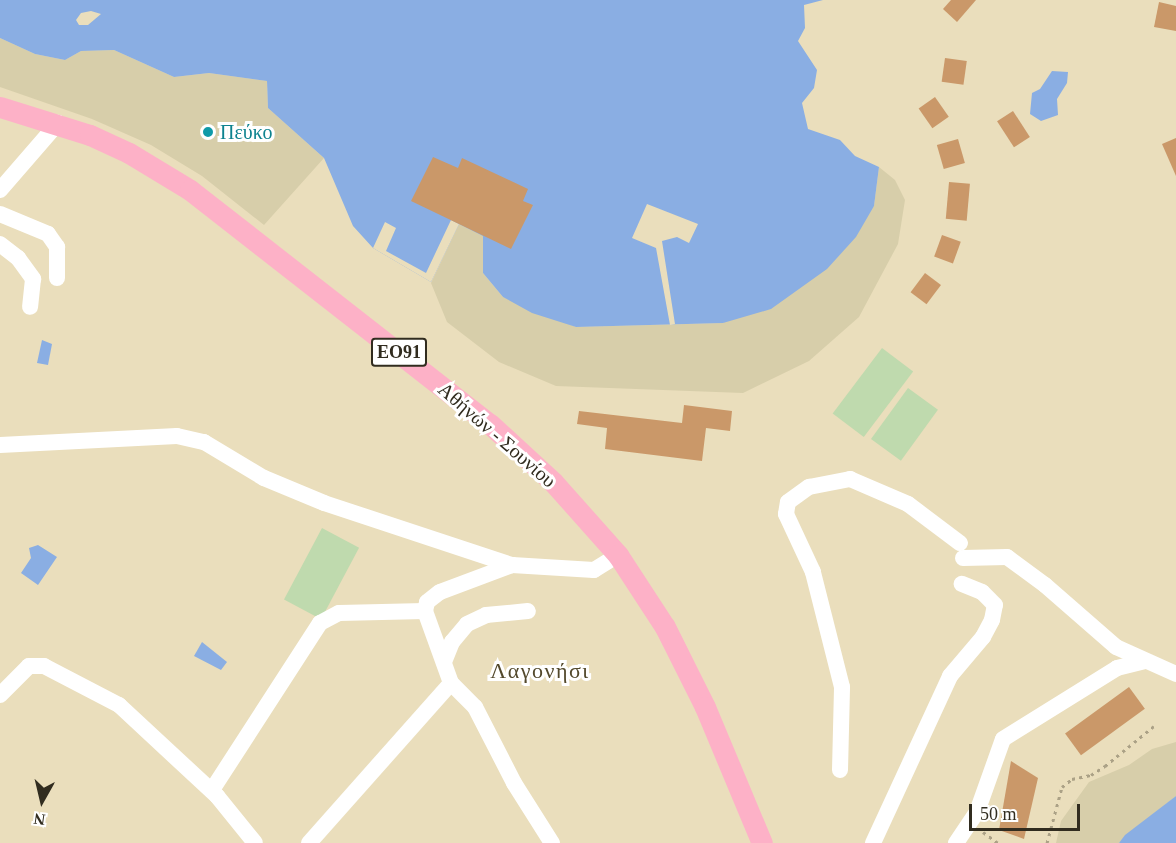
<!DOCTYPE html>
<html>
<head>
<meta charset="utf-8">
<style>
	body { margin:0 }
	#map { position:relative; width:1176px; height:843px; overflow:hidden; background:#eadebc; font-family:"Times New Roman",serif }
	div>[style] { position:absolute }
	.green>* { inset:0; background:#bfdaae; transform-origin:0 0 }
	.sand>* { inset:0; background:#d7ceaa }
	.water>* { inset:0; background:#8aaee3 }
	.pier>* { inset:0; background:#eadebc }
	.building>* { inset:0; background:#ca9869; transform-origin:0 0 }
	.path>* { height:3px; margin-top:-1.5px; transform-origin:0; background:repeating-linear-gradient(90deg,#aba186 0 3px,transparent 0 7.5px) }
	.minor>* { height:16px; margin:-8px; padding:0 8px; transform-origin:8px; border-radius:8px; background:#fff }
	.major>* { height:21px; margin:-10.5px; padding:0 10.5px; transform-origin:10.5px; border-radius:10.5px; background:#fdb1c7 }
	.dots>* { width:16px; height:16px; translate:-50% -50%; box-sizing:border-box; border:3px solid #fff; border-radius:50% }
	span { translate:-50% -50%; white-space:nowrap; text-align:center; line-height:1.15; -webkit-text-stroke:6px #fff; paint-order:stroke }
	.shield-label span { padding:2px 4px; background:#fff; border:2px solid; border-radius:4px; -webkit-text-stroke-width:0 }
	.shield-label { font-size:18px; color:#312c1f; font-weight:700 }
	.culture-label { font-size:20px; color:#0d838f }
	.left { translate:0 -50%; text-align:left }
	.street-label { font-size:20px; color:#312c1f }
	.quarter-label { font-size:22px; color:#53492c; letter-spacing:1.5px }
	.north { position:absolute; left:12px; top:771px; width:60px; height:60px; -webkit-text-stroke:4px #fff; paint-order:stroke; rotate:188deg; font-size:16px; font-weight:700; line-height:24px; text-align:center; color:#312c1f }
	.north::after { content:''; display:block; margin:auto; width:21px; height:27px; background:#312c1f; clip-path:polygon(50% 0,100% 100%,50% 72%,0 100%) }
	.scale { position:absolute; left:969px; top:804px; width:111px; height:27px; box-sizing:border-box; border:3px solid #312c1f; border-top:0; padding-left:8px; font-size:18px; line-height:21px; white-space:nowrap; color:#312c1f; -webkit-text-stroke:4px #fff; paint-order:stroke }
</style>
</head>
<body>
<div id="map">
	<div class="green">
		<i style="left:882px;top:348px;width:39px;height:82px;rotate:37deg"></i>
		<i style="left:908px;top:388px;width:37px;height:63px;rotate:36deg"></i>
		<i style="left:322px;top:528px;width:42px;height:81px;rotate:28deg"></i>
	</div>
	<div class="sand">
		<i style="clip-path:polygon(0 38px,35px 54px,65px 60px,81px 51px,114px 50px,174px 77px,209px 73px,267px 81px,268px 108px,324px 158px,264px 225px,202px 176px,151px 145px,92px 119px,0 87px)"></i>
		<i style="clip-path:polygon(879px 167px,895px 180px,905px 200px,898px 244px,859px 317px,809px 361px,743px 393px,556px 386px,499px 362px,447px 322px,431px 283px,459px 224px,484px 236px,483px 273px,503px 297px,576px 327px,723px 323px,874px 206px)"></i>
		<i style="clip-path:polygon(1176px 742px,1176px 796px,1119px 843px,1056px 843px,1061px 821px,1089px 782px,1129px 765px,1152px 749px)"></i>
	</div>
	<div class="water">
		<i style="clip-path:polygon(evenodd,0 0,823px 0,804px 5px,805px 28px,798px 41px,817px 70px,814px 88px,802px 103px,808px 129px,840px 140px,855px 156px,879px 167px,874px 206px,856px 237px,827px 269px,771px 309px,723px 323px,576px 327px,532px 313px,503px 297px,483px 273px,483px 236px,459px 224px,431px 282px,373px 248px,353px 226px,324px 158px,268px 108px,267px 81px,209px 73px,174px 77px,114px 50px,81px 51px,65px 60px,35px 54px,0 38px,0 0,91px 11px,101px 14px,88px 25px,79px 25px,76px 20px,81px 13px,91px 11px)"></i>
		<i style="clip-path:polygon(1052px 71px,1068px 72px,1067px 83px,1057px 99px,1058px 115px,1041px 121px,1030px 114px,1032px 93px,1040px 89px)"></i>
		<i style="clip-path:polygon(42px 340px,52px 344px,48px 365px,37px 363px)"></i>
		<i style="clip-path:polygon(38px 545px,57px 557px,38px 585px,21px 573px,31px 558px,29px 548px)"></i>
		<i style="clip-path:polygon(202px 642px,227px 662px,221px 670px,194px 656px)"></i>
		<i style="clip-path:polygon(1176px 796px,1176px 843px,1119px 843px,1125px 835px)"></i>
	</div>
	<div class="pier">
		<i style="clip-path:polygon(647px 204px,698px 224px,689px 243px,677px 237px,662px 241px,675px 324px,670px 325px,656px 248px,632px 238px)"></i>
		<i style="clip-path:polygon(451px 220px,459px 224px,431px 282px,373px 248px,385px 222px,396px 228px,386px 251px,426px 273px)"></i>
	</div>
	<div class="building">
		<i style="clip-path:polygon(951px 0,976px 0,957px 22px,943px 9px)"></i>
		<i style="clip-path:polygon(1159px 2px,1176px 6px,1176px 31px,1154px 27px)"></i>
		<i style="left:945px;top:58px;width:22px;height:24px;rotate:8deg"></i>
		<i style="left:935px;top:97px;width:24px;height:20px;rotate:55deg"></i>
		<i style="left:1013px;top:111px;width:31px;height:19px;rotate:57deg"></i>
		<i style="clip-path:polygon(1176px 138px,1176px 176px,1162px 144px)"></i>
		<i style="left:958px;top:139px;width:25px;height:22px;rotate:74deg"></i>
		<i style="clip-path:polygon(433px 157px,458px 168px,462px 158px,528px 189px,523px 201px,533px 205px,511px 249px,411px 201px)"></i>
		<i style="left:949px;top:182px;width:21px;height:37px;rotate:5deg"></i>
		<i style="left:942px;top:235px;width:20px;height:23px;rotate:20deg"></i>
		<i style="left:925px;top:273px;width:20px;height:24px;rotate:37deg"></i>
		<i style="clip-path:polygon(684px 405px,732px 411px,730px 431px,706px 428px,702px 461px,605px 449px,607px 428px,577px 424px,579px 411px,682px 423px)"></i>
		<i style="left:1129px;top:687px;width:27px;height:79px;rotate:54deg"></i>
		<i style="clip-path:polygon(1011px 761px,1038px 778px,1024px 839px,999px 830px)"></i>
	</div>
	<div class="path">
		<i style="left:983px;top:832px;width:19px;rotate:36deg"></i>
		<i style="left:1047px;top:843px;width:58px;rotate:-75deg"></i>
		<i style="left:1062px;top:787px;width:13px;rotate:-39deg"></i>
		<i style="left:1072px;top:779px;width:19px;rotate:-12deg"></i>
		<i style="left:1091px;top:775px;width:17px;rotate:-33deg"></i>
		<i style="left:1105px;top:766px;width:63px;rotate:-39.2deg"></i>
	</div>
	<div class="minor">
		<i style="left:0;top:190px;width:89px;rotate:-49.1deg"></i>
		<i style="left:0;top:214px;width:52px;rotate:22.6deg"></i>
		<i style="left:48px;top:234px;width:16px;rotate:55deg"></i>
		<i style="left:57px;top:247px;width:31px;rotate:90deg"></i>
		<i style="left:0;top:244px;width:23px;rotate:38deg"></i>
		<i style="left:18px;top:258px;width:26px;rotate:54deg"></i>
		<i style="left:33px;top:279px;width:28px;rotate:96deg"></i>
		<i style="left:0;top:445px;width:177px;rotate:-2.9deg"></i>
		<i style="left:177px;top:436px;width:28px;rotate:13deg"></i>
		<i style="left:204px;top:442px;width:70px;rotate:31deg"></i>
		<i style="left:264px;top:478px;width:65px;rotate:22.6deg"></i>
		<i style="left:324px;top:503px;width:198px;rotate:18.3deg"></i>
		<i style="left:963px;top:558px;width:44px;rotate:-1.3deg"></i>
		<i style="left:1007px;top:557px;width:47px;rotate:36.4deg"></i>
		<i style="left:1045px;top:585px;width:94px;rotate:41.1deg"></i>
		<i style="left:1116px;top:647px;width:66px;rotate:24.2deg"></i>
		<i style="left:444px;top:662px;width:22px;rotate:-68deg"></i>
		<i style="left:452px;top:642px;width:23px;rotate:-50deg"></i>
		<i style="left:467px;top:624px;width:21px;rotate:-25deg"></i>
		<i style="left:486px;top:615px;width:42px;rotate:-5.4deg"></i>
		<i style="left:451px;top:683px;width:77px;rotate:-109.9deg"></i>
		<i style="left:425px;top:611px;width:9px;rotate:-77deg"></i>
		<i style="left:427px;top:602px;width:16px;rotate:-38deg"></i>
		<i style="left:440px;top:592px;width:77px;rotate:-20.6deg"></i>
		<i style="left:512px;top:565px;width:82px;rotate:3.5deg"></i>
		<i style="left:594px;top:570px;width:28px;rotate:-32deg"></i>
		<i style="left:0;top:695px;width:41px;rotate:-45deg"></i>
		<i style="left:29px;top:666px;width:15px"></i>
		<i style="left:44px;top:666px;width:85px;rotate:27.5deg"></i>
		<i style="left:119px;top:705px;width:134px;rotate:42.9deg"></i>
		<i style="left:217px;top:796px;width:60px;rotate:51deg"></i>
		<i style="left:840px;top:770px;width:83px;rotate:-88.6deg"></i>
		<i style="left:842px;top:687px;width:119px;rotate:-104.2deg"></i>
		<i style="left:813px;top:572px;width:64px;rotate:-115deg"></i>
		<i style="left:786px;top:514px;width:12px;rotate:-81deg"></i>
		<i style="left:788px;top:502px;width:26px;rotate:-36deg"></i>
		<i style="left:809px;top:487px;width:42px;rotate:-11deg"></i>
		<i style="left:850px;top:479px;width:63px;rotate:23.3deg"></i>
		<i style="left:908px;top:504px;width:65px;rotate:36.9deg"></i>
		<i style="left:212px;top:790px;width:199px;rotate:-57.1deg"></i>
		<i style="left:320px;top:623px;width:21px;rotate:-28deg"></i>
		<i style="left:339px;top:613px;width:86px;rotate:-1.3deg"></i>
		<i style="left:309px;top:843px;width:214px;rotate:-48.4deg"></i>
		<i style="left:451px;top:683px;width:34px;rotate:45deg"></i>
		<i style="left:475px;top:707px;width:85px;rotate:62.8deg"></i>
		<i style="left:514px;top:783px;width:71px;rotate:57.7deg"></i>
		<i style="left:873px;top:843px;width:184px;rotate:-65.2deg"></i>
		<i style="left:950px;top:676px;width:51px;rotate:-49.8deg"></i>
		<i style="left:983px;top:637px;width:19px;rotate:-62deg"></i>
		<i style="left:992px;top:620px;width:15px;rotate:-79deg"></i>
		<i style="left:995px;top:605px;width:18px;rotate:-135deg"></i>
		<i style="left:982px;top:592px;width:22px;rotate:-158deg"></i>
		<i style="left:956px;top:843px;width:37px;rotate:-56deg"></i>
		<i style="left:977px;top:812px;width:77px;rotate:-70.4deg"></i>
		<i style="left:1003px;top:739px;width:134px;rotate:-31.9deg"></i>
		<i style="left:1117px;top:668px;width:29px;rotate:-14deg"></i>
	</div>
	<div class="major">
		<i style="left:0;top:107px;width:94px;rotate:17.3deg"></i>
		<i style="left:90px;top:135px;width:43px;rotate:24.8deg"></i>
		<i style="left:129px;top:153px;width:71px;rotate:31.2deg"></i>
		<i style="left:190px;top:190px;width:380px;rotate:38deg"></i>
		<i style="left:490px;top:424px;width:86px;rotate:42.6deg"></i>
		<i style="left:553px;top:482px;width:98px;rotate:48.3deg"></i>
		<i style="left:618px;top:555px;width:86px;rotate:56.9deg"></i>
		<i style="left:665px;top:627px;width:89px;rotate:63.4deg"></i>
		<i style="left:705px;top:707px;width:147px;rotate:67.3deg"></i>
	</div>
	<div class="dots">
		<i style="left:208px;top:132px;background:#0f9aa8"></i>
	</div>
	<div class="shield-label">
		<span style="left:399px;top:352px">ΕΟ91</span>
	</div>
	<div class="culture-label">
		<span class="left" style="left:220px;top:132px">Πεύκο</span>
	</div>
	<div class="street-label">
		<span style="left:497px;top:435px;rotate:41deg">Αθήνών - Σουνίου</span>
	</div>
	<div class="quarter-label">
		<span style="left:540px;top:671px">Λαγονήσι</span>
	</div>
	<div class="north">N</div>
	<div class="scale">50 m</div>
</div>
</body>
</html>
